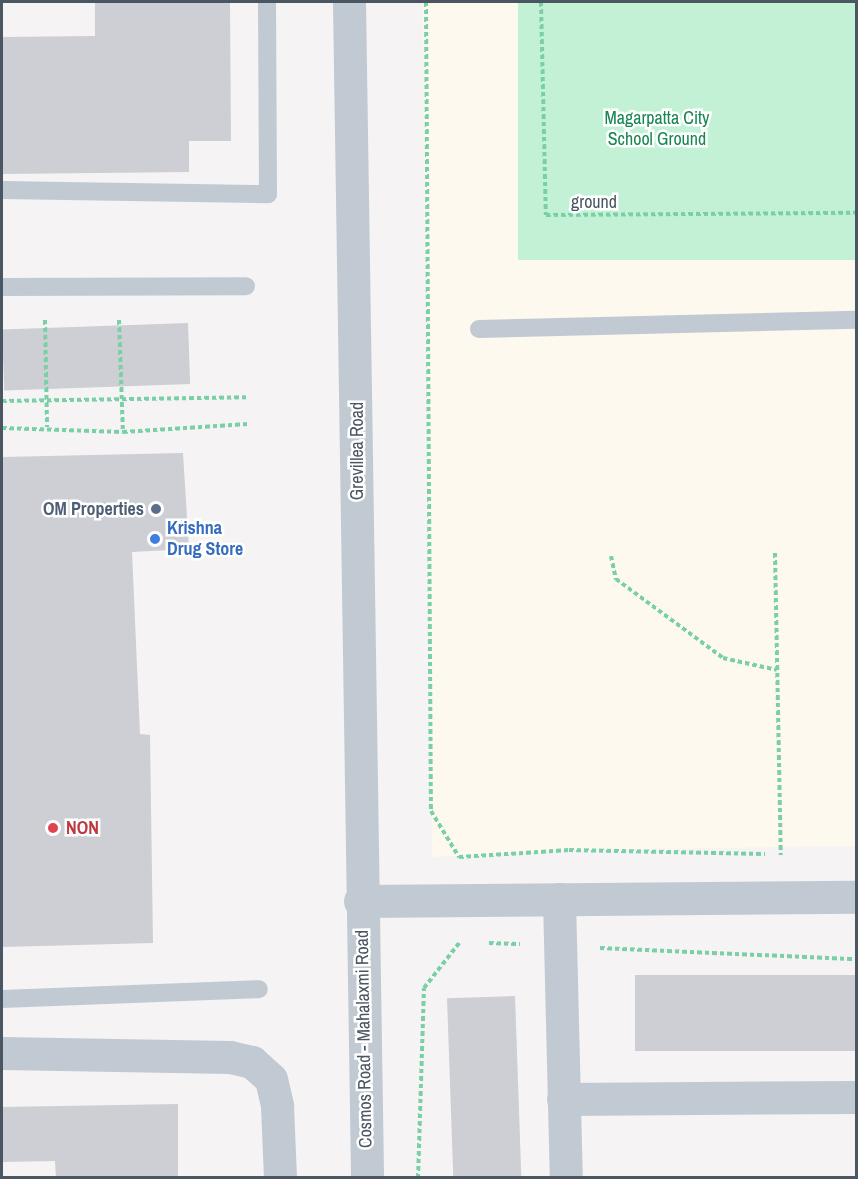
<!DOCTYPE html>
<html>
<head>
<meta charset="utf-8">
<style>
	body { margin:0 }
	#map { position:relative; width:858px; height:1179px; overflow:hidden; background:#f5f3f3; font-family:"Archivo Narrow",sans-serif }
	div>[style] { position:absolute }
	.commercial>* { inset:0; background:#fdf9ef }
	.green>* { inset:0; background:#c3f1d5; transform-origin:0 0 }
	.building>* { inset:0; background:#cdcfd5; transform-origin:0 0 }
	.path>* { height:4px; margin-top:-2px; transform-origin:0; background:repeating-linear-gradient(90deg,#7ad0a6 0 4.5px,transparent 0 7.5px) }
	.service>* { height:18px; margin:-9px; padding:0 9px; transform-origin:9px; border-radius:9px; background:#c1cad2 }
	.minor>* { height:33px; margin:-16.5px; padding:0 16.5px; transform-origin:16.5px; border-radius:16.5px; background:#c1cad2 }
	.dots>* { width:16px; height:16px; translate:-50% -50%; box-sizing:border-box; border:3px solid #fff; border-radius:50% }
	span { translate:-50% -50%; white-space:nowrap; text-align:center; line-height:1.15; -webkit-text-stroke:5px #fff; paint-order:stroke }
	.park-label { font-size:18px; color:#17864f }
	.street-label { font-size:18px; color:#4a5661 }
	.service-label { font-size:18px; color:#4e5e75; font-weight:700 }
	.right { translate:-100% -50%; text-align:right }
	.shop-label { font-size:18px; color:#366cbe; font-weight:700 }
	.left { translate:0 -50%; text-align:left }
	.health-label { font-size:18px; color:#be3a42; font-weight:700 }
	.frame { position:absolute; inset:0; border:3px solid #4a5661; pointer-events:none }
</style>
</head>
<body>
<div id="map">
	<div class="commercial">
		<i style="clip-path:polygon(423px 2px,856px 2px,856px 846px,569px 850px,432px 857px)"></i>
	</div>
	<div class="green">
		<i style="left:518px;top:2px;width:338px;height:258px"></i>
	</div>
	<div class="building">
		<i style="clip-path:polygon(95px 2px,230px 2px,231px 141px,189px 141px,189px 172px,2px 174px,2px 37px,95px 36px)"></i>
		<i style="left:188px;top:323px;width:61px;height:186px;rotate:88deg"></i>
		<i style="clip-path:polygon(183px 453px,189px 549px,132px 552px,140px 734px,150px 735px,153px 943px,2px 947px,2px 457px)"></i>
		<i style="left:856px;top:975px;width:76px;height:221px;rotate:90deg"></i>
		<i style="left:515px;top:996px;width:182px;height:68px;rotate:88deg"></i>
		<i style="clip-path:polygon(178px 1104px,178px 1178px,56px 1178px,55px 1161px,2px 1162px,2px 1107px)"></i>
	</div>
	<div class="path">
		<i style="left:426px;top:2px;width:809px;rotate:89.65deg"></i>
		<i style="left:431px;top:811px;width:54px;rotate:58.7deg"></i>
		<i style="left:459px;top:857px;width:110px;rotate:-3.6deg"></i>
		<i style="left:569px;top:850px;width:196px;rotate:1.2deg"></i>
		<i style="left:541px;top:2px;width:213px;rotate:88.7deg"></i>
		<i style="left:546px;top:215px;width:310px;rotate:-0.4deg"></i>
		<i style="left:45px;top:320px;width:107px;rotate:88.9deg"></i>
		<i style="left:119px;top:320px;width:112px;rotate:88deg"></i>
		<i style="left:2px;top:401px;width:246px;rotate:-0.9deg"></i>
		<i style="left:2px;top:428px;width:121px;rotate:1.9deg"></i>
		<i style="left:123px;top:432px;width:125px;rotate:-3.7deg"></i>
		<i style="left:775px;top:553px;width:302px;rotate:88.9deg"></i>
		<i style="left:611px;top:556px;width:24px;rotate:78deg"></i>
		<i style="left:616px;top:579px;width:133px;rotate:36.4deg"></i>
		<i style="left:723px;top:658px;width:55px;rotate:12.5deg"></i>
		<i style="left:489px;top:943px;width:31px;rotate:2deg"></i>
		<i style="left:600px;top:948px;width:256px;rotate:2.5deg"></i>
		<i style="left:418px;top:1178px;width:190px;rotate:-88.2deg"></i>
		<i style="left:424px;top:988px;width:58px;rotate:-52deg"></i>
	</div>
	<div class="service">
		<i style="left:2px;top:190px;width:266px;rotate:0.9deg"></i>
		<i style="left:268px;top:194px;width:192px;rotate:-90.3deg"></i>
		<i style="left:2px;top:287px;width:244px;rotate:-0.2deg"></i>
		<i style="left:479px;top:329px;width:377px;rotate:-1.4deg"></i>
		<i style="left:2px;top:999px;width:257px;rotate:-2.2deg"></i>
	</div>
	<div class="minor">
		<i style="left:349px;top:2px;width:1176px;rotate:89.12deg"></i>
		<i style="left:559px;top:899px;width:279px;rotate:88.6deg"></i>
		<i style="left:360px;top:901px;width:496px;rotate:-0.5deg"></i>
		<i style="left:2px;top:1053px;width:228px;rotate:1deg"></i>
		<i style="left:230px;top:1057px;width:23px;rotate:13deg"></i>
		<i style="left:252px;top:1062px;width:25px;rotate:42deg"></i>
		<i style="left:271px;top:1079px;width:28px;rotate:77deg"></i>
		<i style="left:277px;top:1106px;width:72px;rotate:87.6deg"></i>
		<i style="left:563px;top:1099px;width:293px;rotate:-0.4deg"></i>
	</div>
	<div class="dots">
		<i style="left:156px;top:509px;background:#5c6f8a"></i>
		<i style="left:155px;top:539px;background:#3f7fe0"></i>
		<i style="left:53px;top:828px;background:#e0444e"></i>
	</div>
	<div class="park-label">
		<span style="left:657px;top:129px">Magarpatta City<br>School Ground</span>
	</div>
	<div class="street-label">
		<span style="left:594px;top:202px">ground</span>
		<span style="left:357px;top:451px;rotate:-90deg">Grevillea Road</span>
		<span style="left:364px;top:1039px;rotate:-91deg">Cosmos Road - Mahalaxmi Road</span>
	</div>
	<div class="service-label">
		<span class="right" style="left:144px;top:509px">OM Properties</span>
	</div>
	<div class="shop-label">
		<span class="left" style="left:167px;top:539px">Krishna<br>Drug Store</span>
	</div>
	<div class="health-label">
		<span class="left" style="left:66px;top:828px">NON</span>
	</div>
	<div class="frame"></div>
</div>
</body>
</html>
